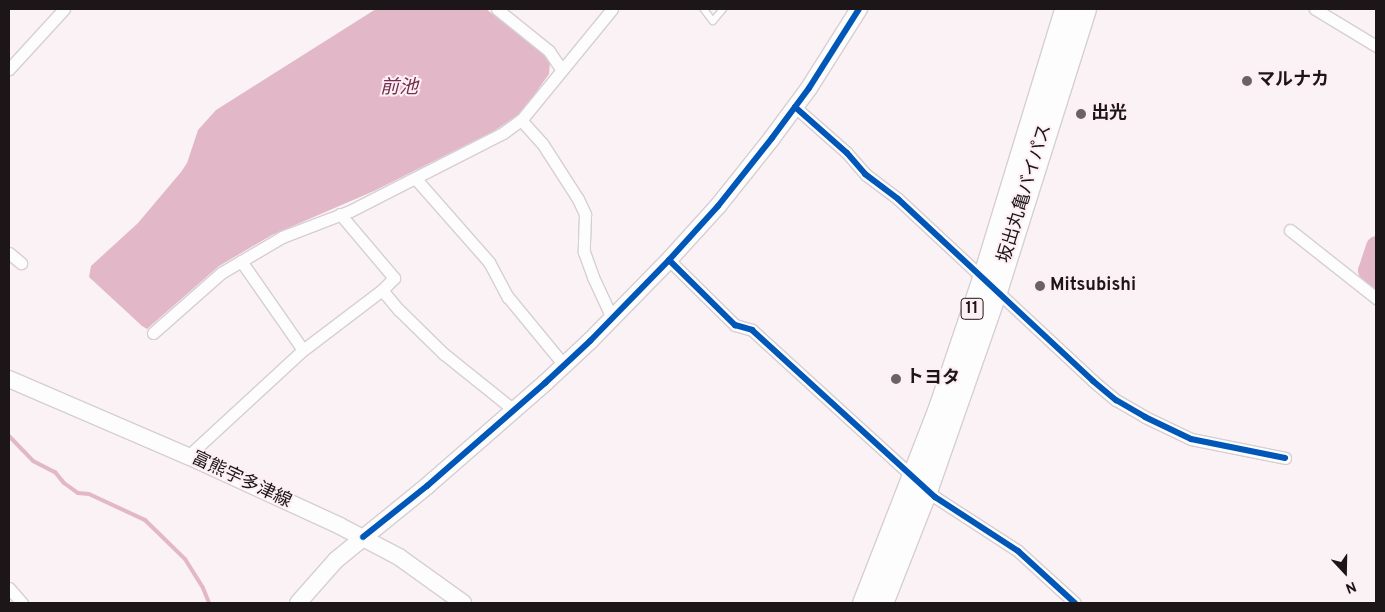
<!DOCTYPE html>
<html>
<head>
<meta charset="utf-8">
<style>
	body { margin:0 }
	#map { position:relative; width:1385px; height:612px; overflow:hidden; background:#faf2f5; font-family:Overpass,"Noto Sans JP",sans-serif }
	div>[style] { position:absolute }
	.water>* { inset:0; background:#e2b8c8 }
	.stream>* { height:4px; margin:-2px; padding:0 2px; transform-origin:2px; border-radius:2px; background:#e2b8c8 }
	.river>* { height:21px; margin:-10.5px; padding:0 10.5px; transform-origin:10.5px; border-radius:10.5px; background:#e2b8c8 }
	.roads { filter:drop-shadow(1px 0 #d6cfd2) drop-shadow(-1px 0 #d6cfd2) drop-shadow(0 1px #d6cfd2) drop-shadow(0 -1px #d6cfd2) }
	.lane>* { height:5.5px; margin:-2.75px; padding:0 2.75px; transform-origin:2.75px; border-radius:2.75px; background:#fefdfe }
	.street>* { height:11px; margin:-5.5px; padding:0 5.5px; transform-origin:5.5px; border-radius:5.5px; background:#fefdfe }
	.secondary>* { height:16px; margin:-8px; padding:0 8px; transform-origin:8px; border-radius:8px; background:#fefdfe }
	.highway>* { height:21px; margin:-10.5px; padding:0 10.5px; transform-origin:10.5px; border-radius:10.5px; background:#fefdfe }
	.cycleway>* { height:6px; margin:-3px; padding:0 3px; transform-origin:3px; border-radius:3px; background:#0057b8 }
	.dots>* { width:14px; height:14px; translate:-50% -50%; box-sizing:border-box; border:2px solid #feeff4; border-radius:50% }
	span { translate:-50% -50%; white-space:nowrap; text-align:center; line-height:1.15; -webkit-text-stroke:4px #feeff4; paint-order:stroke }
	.shield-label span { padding:1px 4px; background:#feeff4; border:1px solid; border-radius:4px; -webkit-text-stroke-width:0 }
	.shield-label { font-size:16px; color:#1c1618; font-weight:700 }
	.poi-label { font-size:18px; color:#1c1618; font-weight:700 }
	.left { translate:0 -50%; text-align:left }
	.street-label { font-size:18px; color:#1c1618 }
	.water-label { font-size:19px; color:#732f4d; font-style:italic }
	.frame { position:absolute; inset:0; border:10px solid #1c1618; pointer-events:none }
	.north { position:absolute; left:1320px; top:547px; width:50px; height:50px; -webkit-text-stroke:4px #feeff4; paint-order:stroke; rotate:159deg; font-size:14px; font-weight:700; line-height:20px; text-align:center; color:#1c1618 }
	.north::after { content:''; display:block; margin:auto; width:18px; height:22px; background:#1c1618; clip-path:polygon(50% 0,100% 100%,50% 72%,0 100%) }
</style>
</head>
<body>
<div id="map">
	<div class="water">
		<i style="clip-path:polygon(376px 9px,486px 9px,547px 56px,550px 62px,549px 74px,522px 112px,494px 131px,374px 191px,272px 235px,219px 266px,147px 329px,142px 326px,89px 277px,91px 266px,138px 223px,181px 172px,187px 163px,198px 130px,216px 110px)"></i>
	</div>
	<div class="stream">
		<i style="left:9px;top:436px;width:35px;rotate:46deg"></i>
		<i style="left:33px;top:461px;width:25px;rotate:27deg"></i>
		<i style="left:55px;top:472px;width:14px;rotate:51deg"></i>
		<i style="left:64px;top:483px;width:17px;rotate:36deg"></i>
		<i style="left:78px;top:493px;width:11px;rotate:5deg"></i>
		<i style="left:89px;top:494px;width:62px;rotate:24.9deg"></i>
		<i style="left:145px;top:520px;width:56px;rotate:44.3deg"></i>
		<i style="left:185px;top:559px;width:34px;rotate:58deg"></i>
		<i style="left:203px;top:588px;width:16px;rotate:68deg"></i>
	</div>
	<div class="river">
		<i style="left:1376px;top:246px;width:25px;rotate:108deg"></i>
		<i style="left:1368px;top:270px;width:16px;rotate:60deg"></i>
	</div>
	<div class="roads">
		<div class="lane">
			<i style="left:704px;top:9px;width:15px;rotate:53deg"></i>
			<i style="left:713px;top:21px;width:16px;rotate:-50deg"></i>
		</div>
		<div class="street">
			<i style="left:497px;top:9px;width:67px;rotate:38.9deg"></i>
			<i style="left:549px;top:51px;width:23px;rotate:56deg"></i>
			<i style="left:612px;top:9px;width:144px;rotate:129.3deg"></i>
			<i style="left:521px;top:120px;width:31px;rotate:48deg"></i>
			<i style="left:542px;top:143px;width:67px;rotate:57.3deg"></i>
			<i style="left:578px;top:199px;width:17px;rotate:65deg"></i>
			<i style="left:585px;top:214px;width:38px;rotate:92deg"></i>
			<i style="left:584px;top:252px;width:27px;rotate:70deg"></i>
			<i style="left:593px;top:277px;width:45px;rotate:65.1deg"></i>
			<i style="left:1315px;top:9px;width:71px;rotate:31.2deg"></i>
			<i style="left:9px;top:69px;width:81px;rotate:-47.5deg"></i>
			<i style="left:795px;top:107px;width:69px;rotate:41.5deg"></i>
			<i style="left:847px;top:153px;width:28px;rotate:49deg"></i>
			<i style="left:865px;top:174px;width:41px;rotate:37.1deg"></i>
			<i style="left:898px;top:199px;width:267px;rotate:43deg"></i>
			<i style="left:1093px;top:381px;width:30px;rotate:40deg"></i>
			<i style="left:1116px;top:400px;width:34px;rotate:30deg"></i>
			<i style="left:1145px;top:417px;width:51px;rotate:25.6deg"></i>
			<i style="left:1191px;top:439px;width:96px;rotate:11.4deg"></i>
			<i style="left:415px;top:178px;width:112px;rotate:48.6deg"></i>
			<i style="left:489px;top:262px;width:40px;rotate:62deg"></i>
			<i style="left:508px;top:297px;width:88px;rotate:50.5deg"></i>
			<i style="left:340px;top:214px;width:84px;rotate:49.8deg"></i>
			<i style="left:394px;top:278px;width:17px;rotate:135deg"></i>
			<i style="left:1290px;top:230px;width:110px;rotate:38.3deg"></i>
			<i style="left:9px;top:253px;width:16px;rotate:40deg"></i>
			<i style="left:669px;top:260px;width:93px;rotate:44.6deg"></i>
			<i style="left:735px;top:325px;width:18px;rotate:16deg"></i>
			<i style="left:752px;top:330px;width:248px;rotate:42.4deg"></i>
			<i style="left:935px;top:497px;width:99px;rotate:33deg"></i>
			<i style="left:1018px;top:551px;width:77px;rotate:42.4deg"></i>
			<i style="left:241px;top:261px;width:108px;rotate:55.1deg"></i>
			<i style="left:153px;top:333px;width:91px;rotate:-41.4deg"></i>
			<i style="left:221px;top:273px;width:71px;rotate:-30.5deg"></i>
			<i style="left:282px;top:237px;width:73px;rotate:-20.9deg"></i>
			<i style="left:350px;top:211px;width:172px;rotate:-27deg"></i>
			<i style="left:503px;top:133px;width:22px;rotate:-36deg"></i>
			<i style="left:188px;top:456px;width:156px;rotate:-42.7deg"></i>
			<i style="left:303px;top:350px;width:99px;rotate:-37.2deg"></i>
			<i style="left:382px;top:290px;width:26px;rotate:50deg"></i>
			<i style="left:399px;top:310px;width:63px;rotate:44.4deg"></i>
			<i style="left:444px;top:354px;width:90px;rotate:38.7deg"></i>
			<i style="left:9px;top:588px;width:20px;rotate:49deg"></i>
		</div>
		<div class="secondary">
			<i style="left:9px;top:379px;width:195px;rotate:23.3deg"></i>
			<i style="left:188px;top:456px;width:167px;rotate:24.7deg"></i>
			<i style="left:340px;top:526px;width:67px;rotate:27.7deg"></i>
			<i style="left:399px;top:557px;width:79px;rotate:35.7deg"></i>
			<i style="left:298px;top:603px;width:57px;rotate:-48.5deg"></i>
			<i style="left:336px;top:560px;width:117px;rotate:-39.1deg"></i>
			<i style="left:427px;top:486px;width:157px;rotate:-41.1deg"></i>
			<i style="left:545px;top:383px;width:62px;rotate:-43deg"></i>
			<i style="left:590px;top:341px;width:113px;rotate:-45.7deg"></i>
			<i style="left:669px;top:260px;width:73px;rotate:-47.8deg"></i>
			<i style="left:718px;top:206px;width:87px;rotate:-51.5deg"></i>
			<i style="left:772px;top:138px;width:62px;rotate:-53.5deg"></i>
			<i style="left:809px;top:88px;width:93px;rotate:-57.7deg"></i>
		</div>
		<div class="highway">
			<i style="left:863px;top:603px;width:209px;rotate:-68.7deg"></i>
			<i style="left:939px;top:408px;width:137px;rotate:-71.3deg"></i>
			<i style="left:983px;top:278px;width:281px;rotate:-73deg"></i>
			<i style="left:882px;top:603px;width:123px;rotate:-68.6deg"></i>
			<i style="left:927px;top:488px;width:209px;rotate:-70.7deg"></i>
			<i style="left:996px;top:291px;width:296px;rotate:-72.5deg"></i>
		</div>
	</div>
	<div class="cycleway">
		<i style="left:795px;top:107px;width:69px;rotate:41.5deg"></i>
		<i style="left:847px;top:153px;width:28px;rotate:49deg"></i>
		<i style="left:865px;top:174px;width:41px;rotate:37.1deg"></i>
		<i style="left:898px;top:199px;width:267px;rotate:43deg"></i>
		<i style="left:1093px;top:381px;width:30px;rotate:40deg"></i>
		<i style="left:1116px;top:400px;width:34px;rotate:30deg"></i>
		<i style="left:1145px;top:417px;width:51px;rotate:25.6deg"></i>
		<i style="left:1191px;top:439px;width:96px;rotate:11.4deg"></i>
		<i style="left:669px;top:260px;width:93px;rotate:44.6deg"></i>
		<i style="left:735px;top:325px;width:18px;rotate:16deg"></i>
		<i style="left:752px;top:330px;width:248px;rotate:42.4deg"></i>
		<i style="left:935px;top:497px;width:99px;rotate:33deg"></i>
		<i style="left:1018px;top:551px;width:77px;rotate:42.4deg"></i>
		<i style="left:363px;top:537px;width:82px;rotate:-38.6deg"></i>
		<i style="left:427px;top:486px;width:157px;rotate:-41.1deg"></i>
		<i style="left:545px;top:383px;width:62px;rotate:-43deg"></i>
		<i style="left:590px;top:341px;width:113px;rotate:-45.7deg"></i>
		<i style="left:669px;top:260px;width:73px;rotate:-47.8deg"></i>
		<i style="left:718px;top:206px;width:87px;rotate:-51.5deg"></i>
		<i style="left:772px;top:138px;width:62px;rotate:-53.5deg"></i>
		<i style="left:809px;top:88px;width:93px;rotate:-57.7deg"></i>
	</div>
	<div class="dots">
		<i style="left:1247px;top:81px;background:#6a6365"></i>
		<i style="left:1081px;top:114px;background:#6a6365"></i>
		<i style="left:1040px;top:286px;background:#6a6365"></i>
		<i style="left:896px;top:379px;background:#6a6365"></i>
	</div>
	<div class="shield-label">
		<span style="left:972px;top:309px">11</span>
	</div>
	<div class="poi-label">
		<span class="left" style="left:1257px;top:81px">マルナカ</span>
		<span class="left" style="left:1091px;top:114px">出光</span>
		<span class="left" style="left:1050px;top:286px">Mitsubishi</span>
		<span class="left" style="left:906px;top:379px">トヨタ</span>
	</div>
	<div class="street-label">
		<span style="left:1026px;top:194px;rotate:-73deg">坂出丸亀バイパス</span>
		<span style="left:241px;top:481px;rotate:25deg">富熊宇多津線</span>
	</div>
	<div class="water-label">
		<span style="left:399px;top:89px">前池</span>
	</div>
	<div class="frame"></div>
	<div class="north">N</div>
</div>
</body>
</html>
